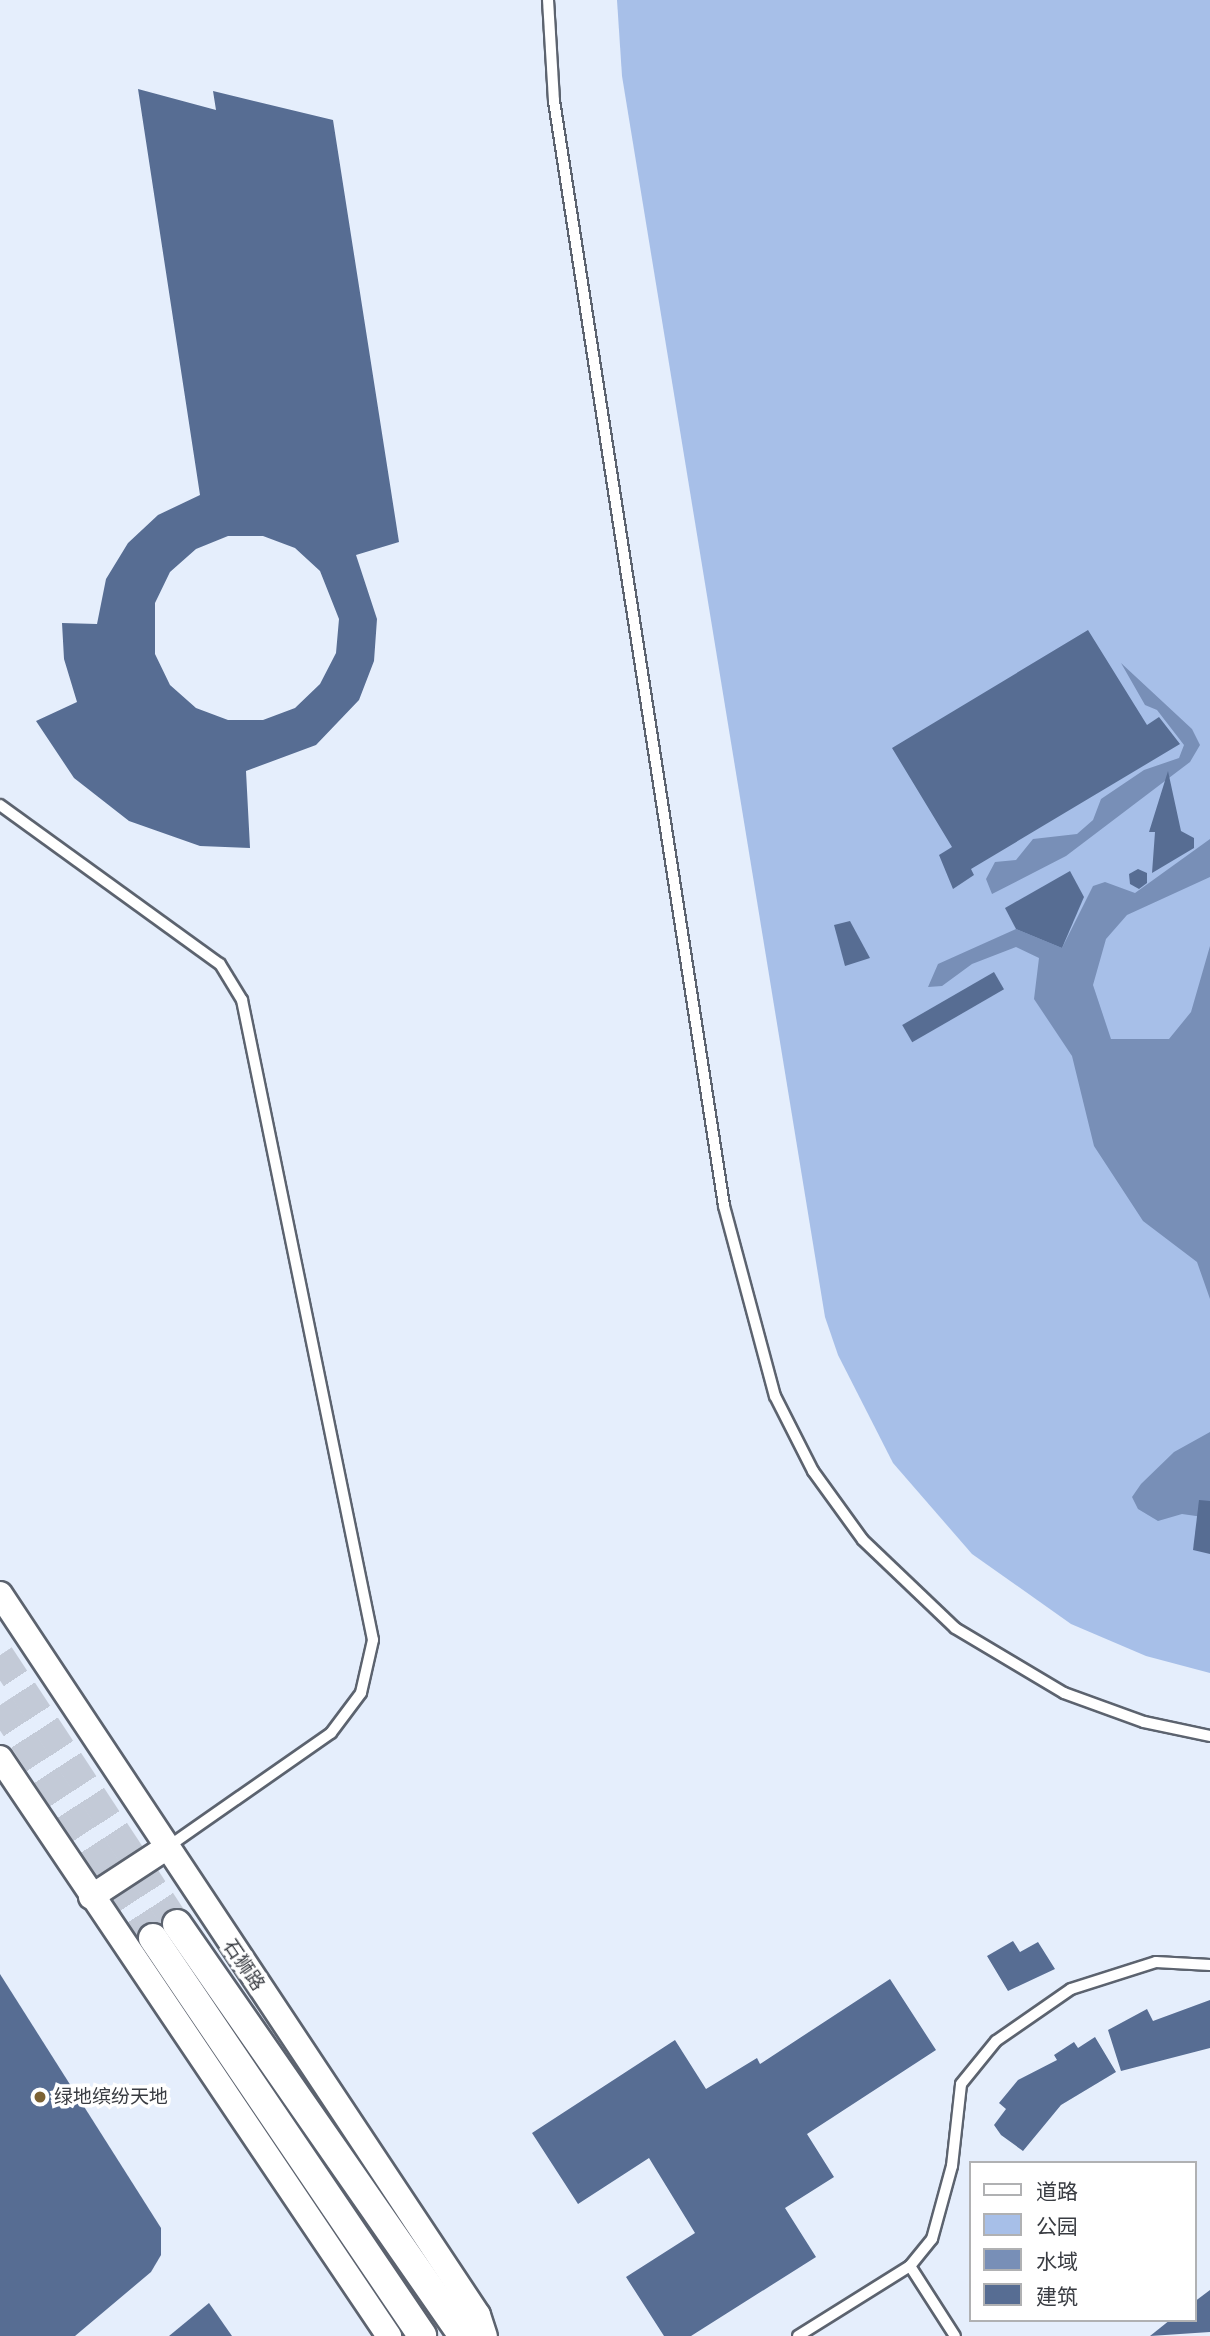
<!DOCTYPE html>
<html>
<head>
<meta charset="utf-8">
<style>
	body { margin:0 }
	#map { position:relative; width:1210px; height:2336px; overflow:hidden; background:#e5eefc; font-family:Quicksand,"Noto Sans SC",sans-serif }
	div>[style] { position:absolute }
	.green>* { inset:0; background:#a7bfe8 }
	.water>* { inset:0; background:#788fb7 }
	.building>* { inset:0; background:#576d93; transform-origin:0 0 }
	.secondary-tunnel>* { height:28px; margin-top:-14px; transform-origin:0; background:repeating-linear-gradient(90deg,#c3cad7 0 28px,transparent 0 42px) }
	.roads { filter:drop-shadow(2px 0 #5c636f) drop-shadow(-2px 0 #5c636f) drop-shadow(0 2px #5c636f) drop-shadow(0 -2px #5c636f) }
	.service>* { height:10px; margin:-5px; padding:0 5px; transform-origin:5px; border-radius:5px; background:#fff }
	.tertiary>* { height:24px; margin:-12px; padding:0 12px; transform-origin:12px; border-radius:12px; background:#fff }
	.secondary>* { height:28px; margin:-14px; padding:0 14px; transform-origin:14px; border-radius:14px; background:#fff }
	.dots>* { width:19px; height:19px; translate:-50% -50%; box-sizing:border-box; border:4px solid #fff; border-radius:50% }
	span { translate:-50% -50%; white-space:nowrap; text-align:center; line-height:1.15; -webkit-text-stroke:7px #fff; paint-order:stroke }
	.street-label { font-size:19px; color:#393c42 }
	.poi-label { font-size:19px; color:#393c42 }
	.left { translate:0 -50%; text-align:left }
	.legend { position:absolute; left:969px; top:2161px; width:228px; height:161px; box-sizing:border-box; background:#fff; border:2px solid #b0b1b3; margin:0; padding:9px 12px; list-style:none; font-size:21px; color:#393c42 }
	.legend li { display:flex; align-items:center; gap:14px; height:35px }
	.legend b { width:35px; border:2px solid #b0b1b3 }
</style>
</head>
<body>
<div id="map">
	<div class="green">
		<i style="clip-path:polygon(617px 0,1210px 0,1210px 1673px,1146px 1656px,1071px 1624px,972px 1554px,893px 1463px,838px 1355px,825px 1317px,622px 76px)"></i>
	</div>
	<div class="water">
		<i style="clip-path:polygon(1121px 663px,1192px 729px,1200px 745px,1190px 762px,1066px 856px,992px 894px,986px 879px,995px 862px,1016px 860px,1033px 839px,1077px 834px,1093px 820px,1101px 799px,1144px 770px,1179px 758px,1184px 745px,1157px 710px,1145px 705px)"></i>
		<i style="clip-path:polygon(1210px 839px,1210px 877px,1127px 915px,1106px 939px,1093px 985px,1111px 1039px,1169px 1039px,1191px 1012px,1210px 946px,1210px 1299px,1197px 1262px,1143px 1221px,1094px 1146px,1072px 1056px,1034px 999px,1039px 958px,1016px 947px,972px 964px,942px 986px,928px 987px,938px 964px,1016px 929px,1062px 948px,1093px 886px,1105px 882px,1135px 893px)"></i>
		<i style="clip-path:polygon(1210px 1432px,1210px 1518px,1182px 1514px,1158px 1521px,1138px 1509px,1132px 1497px,1141px 1484px,1174px 1452px)"></i>
	</div>
	<div class="building">
		<i style="clip-path:polygon(evenodd,138px 89px,216px 110px,213px 91px,333px 120px,399px 542px,356px 555px,377px 619px,374px 661px,359px 700px,316px 745px,246px 771px,250px 848px,200px 846px,129px 821px,74px 778px,36px 721px,77px 702px,64px 659px,62px 623px,97px 624px,106px 579px,128px 543px,158px 515px,200px 495px,138px 89px,228px 536px,263px 536px,295px 548px,320px 571px,339px 619px,336px 653px,320px 684px,295px 708px,263px 720px,228px 720px,196px 708px,170px 685px,155px 654px,155px 603px,170px 572px,196px 549px,228px 536px)"></i>
		<i style="clip-path:polygon(1088px 630px,1147px 725px,1159px 717px,1180px 744px,971px 869px,974px 875px,953px 889px,939px 855px,952px 847px,892px 748px)"></i>
		<i style="clip-path:polygon(1168px 771px,1181px 831px,1194px 838px,1194px 848px,1152px 873px,1155px 832px,1149px 832px)"></i>
		<i style="clip-path:polygon(1138px 869px,1147px 873px,1147px 883px,1139px 889px,1130px 884px,1129px 874px)"></i>
		<i style="clip-path:polygon(1070px 871px,1084px 897px,1062px 948px,1016px 929px,1005px 908px)"></i>
		<i style="clip-path:polygon(850px 921px,870px 958px,845px 966px,834px 925px)"></i>
		<i style="left:994px;top:972px;width:20px;height:106px;rotate:60deg"></i>
		<i style="clip-path:polygon(1199px 1500px,1210px 1501px,1210px 1554px,1193px 1550px)"></i>
		<i style="clip-path:polygon(1013px 1941px,1020px 1952px,1038px 1942px,1055px 1969px,1008px 1991px,987px 1956px)"></i>
		<i style="clip-path:polygon(0 1974px,161px 2228px,161px 2255px,151px 2272px,75px 2336px,0 2336px)"></i>
		<i style="clip-path:polygon(890px 1979px,936px 2050px,807px 2134px,834px 2177px,785px 2208px,816px 2257px,691px 2336px,664px 2336px,626px 2277px,695px 2233px,649px 2158px,578px 2204px,532px 2133px,675px 2040px,706px 2089px,757px 2058px,760px 2064px)"></i>
		<i style="clip-path:polygon(1210px 2000px,1210px 2048px,1121px 2071px,1108px 2030px,1147px 2009px,1153px 2021px)"></i>
		<i style="clip-path:polygon(1095px 2037px,1116px 2072px,1061px 2105px,1023px 2151px,1001px 2135px,994px 2125px,1006px 2109px,999px 2103px,1018px 2080px,1057px 2060px,1054px 2055px,1074px 2042px,1078px 2048px)"></i>
		<i style="clip-path:polygon(1210px 2290px,1210px 2332px,1150px 2336px,1170px 2320px,1194px 2320px,1194px 2302px)"></i>
		<i style="clip-path:polygon(209px 2303px,232px 2336px,169px 2336px)"></i>
	</div>
	<div class="secondary-tunnel">
		<i style="left:0;top:1655px;width:322px;rotate:56.7deg"></i>
		<i style="left:0;top:1705px;width:279px;rotate:56.7deg"></i>
	</div>
	<div class="roads">
		<div class="service">
			<i style="left:548px;top:0;width:101px;rotate:86.6deg"></i>
			<i style="left:554px;top:101px;width:1118px;rotate:81.25deg"></i>
			<i style="left:724px;top:1206px;width:197px;rotate:75deg"></i>
			<i style="left:775px;top:1396px;width:84px;rotate:63.1deg"></i>
			<i style="left:813px;top:1471px;width:85px;rotate:54.1deg"></i>
			<i style="left:863px;top:1540px;width:127px;rotate:43.7deg"></i>
			<i style="left:955px;top:1628px;width:127px;rotate:30.8deg"></i>
			<i style="left:1064px;top:1693px;width:85px;rotate:19.9deg"></i>
			<i style="left:1144px;top:1722px;width:67px;rotate:12deg"></i>
			<i style="left:0;top:805px;width:271px;rotate:35.9deg"></i>
			<i style="left:220px;top:964px;width:42px;rotate:58.6deg"></i>
			<i style="left:242px;top:1000px;width:653px;rotate:78.43deg"></i>
			<i style="left:373px;top:1640px;width:54px;rotate:102.8deg"></i>
			<i style="left:361px;top:1693px;width:50px;rotate:126.9deg"></i>
			<i style="left:331px;top:1733px;width:198px;rotate:145.1deg"></i>
			<i style="left:910px;top:2266px;width:83px;rotate:57.3deg"></i>
			<i style="left:798px;top:2336px;width:132px;rotate:-32deg"></i>
			<i style="left:910px;top:2266px;width:35px;rotate:-51deg"></i>
			<i style="left:932px;top:2239px;width:76px;rotate:-74.7deg"></i>
			<i style="left:952px;top:2166px;width:82px;rotate:-83.7deg"></i>
			<i style="left:961px;top:2084px;width:55px;rotate:-50.9deg"></i>
			<i style="left:996px;top:2041px;width:91px;rotate:-34.7deg"></i>
			<i style="left:1071px;top:1989px;width:89px;rotate:-17.6deg"></i>
			<i style="left:1156px;top:1962px;width:54px;rotate:3.2deg"></i>
		</div>
		<div class="tertiary">
			<i style="left:0;top:1594px;width:865px;rotate:56.46deg"></i>
			<i style="left:478px;top:2315px;width:22px;rotate:72deg"></i>
			<i style="left:0;top:1758px;width:697px;rotate:56.06deg"></i>
			<i style="left:91px;top:1897px;width:90px;rotate:-33.2deg"></i>
		</div>
		<div class="secondary">
			<i style="left:177px;top:1924px;width:502px;rotate:55.23deg"></i>
			<i style="left:153px;top:1938px;width:480px;rotate:55.9deg"></i>
		</div>
	</div>
	<div class="dots">
		<i style="left:40px;top:2097px;background:#7c6234"></i>
	</div>
	<div class="street-label">
		<span style="left:244px;top:1965px;rotate:56deg">石狮路</span>
	</div>
	<div class="poi-label">
		<span class="left" style="left:54px;top:2097px">绿地缤纷天地</span>
	</div>
	<ul class="legend">
	<li><b style="height:9px;background:#fff"></b>道路</li>
	<li><b style="height:19px;background:#a7bfe8"></b>公园</li>
	<li><b style="height:19px;background:#788fb7"></b>水域</li>
	<li><b style="height:19px;background:#576d93"></b>建筑</li>
	</ul>
</div>
</body>
</html>
